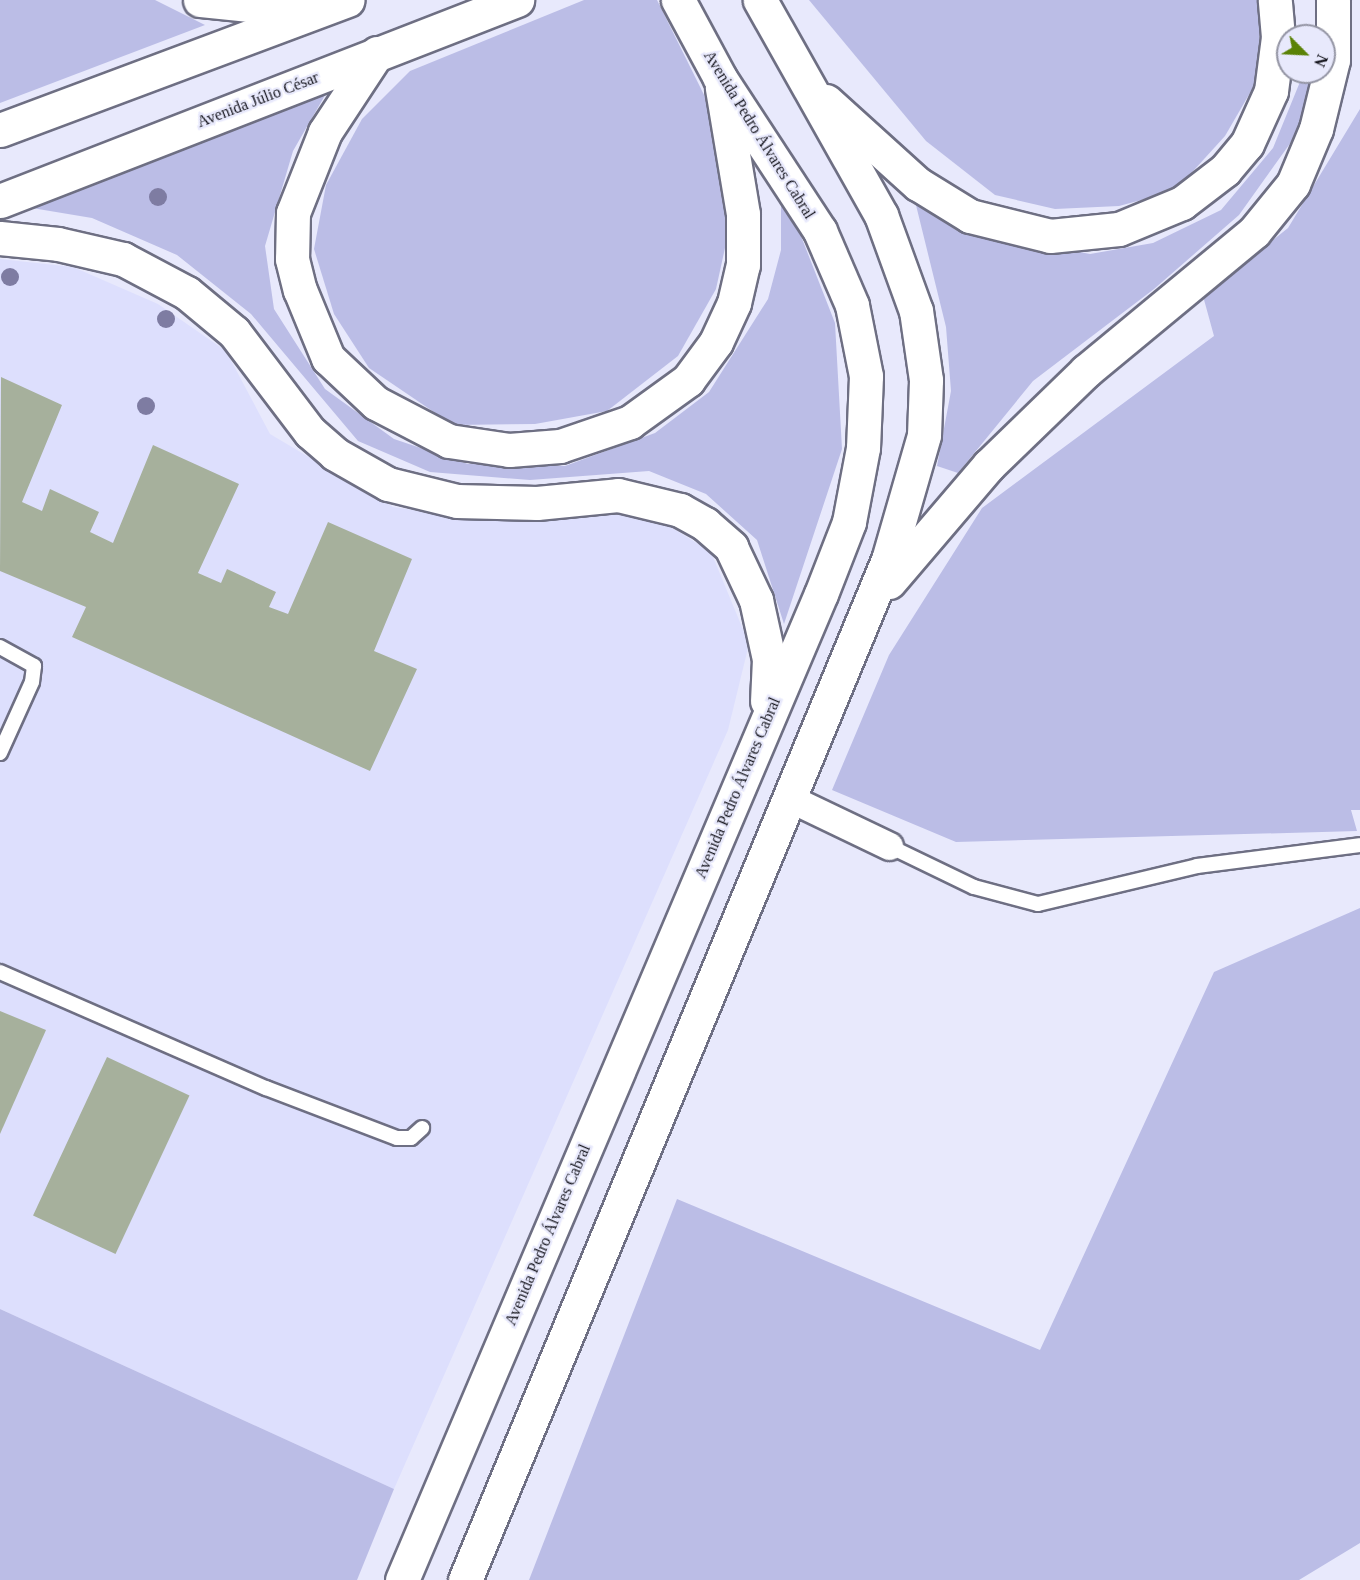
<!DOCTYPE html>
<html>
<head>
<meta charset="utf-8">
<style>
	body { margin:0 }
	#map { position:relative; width:1360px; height:1580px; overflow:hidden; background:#e8e9fc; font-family:Georgia,serif }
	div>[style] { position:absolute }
	.built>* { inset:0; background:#dddffd }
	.green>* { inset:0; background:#bbbde6 }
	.building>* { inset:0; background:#a6b09c; transform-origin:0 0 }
	.roads { filter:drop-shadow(2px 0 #6e6f83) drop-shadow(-2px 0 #6e6f83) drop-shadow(0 2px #6e6f83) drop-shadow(0 -2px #6e6f83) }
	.service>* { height:14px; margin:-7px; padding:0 7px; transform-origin:7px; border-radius:7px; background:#fff }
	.minor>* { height:27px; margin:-13.5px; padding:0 13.5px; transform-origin:13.5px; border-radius:13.5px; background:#fff }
	.primary>* { height:33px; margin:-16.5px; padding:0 16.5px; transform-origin:16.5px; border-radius:16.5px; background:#fff }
	.trees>* { width:18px; height:18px; margin:-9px; border-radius:50%; background:#7e7ca2 }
	span { translate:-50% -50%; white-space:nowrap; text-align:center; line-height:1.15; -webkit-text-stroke:4.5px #e8e9fc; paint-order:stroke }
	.street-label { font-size:16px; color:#17171f }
	.north { position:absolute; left:1276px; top:24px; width:60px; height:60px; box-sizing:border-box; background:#e8e9fc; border:2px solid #9495a4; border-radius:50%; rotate:114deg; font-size:16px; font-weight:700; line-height:24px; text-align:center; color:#17171f }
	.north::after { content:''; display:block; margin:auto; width:21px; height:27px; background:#5a8206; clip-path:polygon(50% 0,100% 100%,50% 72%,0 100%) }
</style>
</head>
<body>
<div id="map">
	<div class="built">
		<i style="clip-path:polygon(0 259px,73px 267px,158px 304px,226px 351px,270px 434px,393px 507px,475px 519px,645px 511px,711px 552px,749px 644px,728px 730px,394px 1489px,0 1309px)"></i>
	</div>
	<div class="green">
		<i style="clip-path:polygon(0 0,155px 0,205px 25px,0 103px)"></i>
		<i style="clip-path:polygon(584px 0,657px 0,711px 109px,732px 216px,716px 289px,678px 356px,607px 411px,535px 424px,453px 425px,369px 368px,334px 314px,314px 249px,326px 185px,362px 119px,410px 71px)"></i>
		<i style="clip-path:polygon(809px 0,1261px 0,1258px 79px,1225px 136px,1175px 191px,1119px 206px,1055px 209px,995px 195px,926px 141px)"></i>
		<i style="clip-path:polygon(1304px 72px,1318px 72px,1299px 131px,1239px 215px,1154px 289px,1033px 381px,958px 473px,937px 466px,951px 391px,946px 327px,914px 197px,982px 233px,1090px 254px,1153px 243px,1221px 210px,1273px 148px)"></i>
		<i style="clip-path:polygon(328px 90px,293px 151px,265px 246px,274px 309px,325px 389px,394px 439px,468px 464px,565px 466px,655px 433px,709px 392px,768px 299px,781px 250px,781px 185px,835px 323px,842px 449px,784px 624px,757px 540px,706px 494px,649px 471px,530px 480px,430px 472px,358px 441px,251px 314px,177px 255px,92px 218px,20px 206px)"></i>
		<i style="clip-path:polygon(1360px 109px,1360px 810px,1351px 810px,1357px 831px,956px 842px,832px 790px,889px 655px,982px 508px,1214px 336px,1203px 296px,1288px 228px)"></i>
		<i style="clip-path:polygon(1360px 908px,1360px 1543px,1299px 1580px,529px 1580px,677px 1199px,1040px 1350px,1214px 972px)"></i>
		<i style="clip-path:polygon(0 1309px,394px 1489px,357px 1580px,0 1580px)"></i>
	</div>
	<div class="building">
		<i style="clip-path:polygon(1px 377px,62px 405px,22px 502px,42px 511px,50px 489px,99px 512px,90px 532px,113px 543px,153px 445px,239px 484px,198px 573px,221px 583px,227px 569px,276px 592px,269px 607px,288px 614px,328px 522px,412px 559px,374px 651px,417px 669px,370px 771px,72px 637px,86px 607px,0 571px)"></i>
		<i style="clip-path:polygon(0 1011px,46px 1030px,0 1134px)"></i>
		<i style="left:107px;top:1057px;width:91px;height:175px;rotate:25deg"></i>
	</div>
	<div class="roads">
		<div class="service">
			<i style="left:0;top:647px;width:39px;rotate:29deg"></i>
			<i style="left:34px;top:666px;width:16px;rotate:97deg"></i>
			<i style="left:32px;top:682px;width:78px;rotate:114.3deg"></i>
			<i style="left:889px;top:846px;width:94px;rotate:25.8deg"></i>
			<i style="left:974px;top:887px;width:66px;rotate:14.9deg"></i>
			<i style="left:1038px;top:904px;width:163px;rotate:-13.4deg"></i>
			<i style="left:1197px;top:866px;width:164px;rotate:-7.3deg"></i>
			<i style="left:0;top:972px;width:290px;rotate:23.6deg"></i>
			<i style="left:266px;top:1088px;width:140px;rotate:20.9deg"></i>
			<i style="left:397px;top:1138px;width:14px"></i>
			<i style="left:411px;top:1138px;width:15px;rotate:-42deg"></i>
		</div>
		<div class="minor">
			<i style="left:789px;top:798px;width:111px;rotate:25.6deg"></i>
		</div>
		<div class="primary">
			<i style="left:200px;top:0;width:107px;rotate:5.9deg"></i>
			<i style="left:377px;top:53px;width:95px;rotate:123.4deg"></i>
			<i style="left:325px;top:132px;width:87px;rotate:111.6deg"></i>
			<i style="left:293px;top:213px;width:46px;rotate:91.2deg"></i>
			<i style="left:292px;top:259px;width:32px;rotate:76deg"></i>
			<i style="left:300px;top:290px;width:74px;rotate:67.6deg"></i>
			<i style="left:328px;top:358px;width:66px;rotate:43.2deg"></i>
			<i style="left:376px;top:403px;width:82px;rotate:27.5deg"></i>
			<i style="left:449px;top:441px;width:61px;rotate:8.5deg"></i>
			<i style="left:509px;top:450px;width:51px;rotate:-4.5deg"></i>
			<i style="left:560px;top:446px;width:74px;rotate:-18.9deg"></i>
			<i style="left:630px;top:422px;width:72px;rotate:-35.9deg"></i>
			<i style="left:688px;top:380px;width:47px;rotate:-53.6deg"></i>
			<i style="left:716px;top:342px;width:43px;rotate:-65.2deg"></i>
			<i style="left:734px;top:303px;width:39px;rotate:-77deg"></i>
			<i style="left:743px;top:265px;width:51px;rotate:-90deg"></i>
			<i style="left:743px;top:214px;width:128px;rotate:-99.5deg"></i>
			<i style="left:826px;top:101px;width:124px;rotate:42.1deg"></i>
			<i style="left:918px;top:184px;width:61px;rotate:31.6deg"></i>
			<i style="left:970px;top:216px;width:82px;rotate:14deg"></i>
			<i style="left:1050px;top:236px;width:69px;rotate:-5.8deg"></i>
			<i style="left:1119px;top:229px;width:68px;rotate:-22.4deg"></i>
			<i style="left:1182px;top:203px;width:54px;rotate:-37.5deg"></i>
			<i style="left:1225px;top:170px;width:34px;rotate:-50deg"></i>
			<i style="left:1247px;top:144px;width:58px;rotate:-65.6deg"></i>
			<i style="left:1271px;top:91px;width:54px;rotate:-82.6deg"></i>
			<i style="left:1278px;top:37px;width:37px;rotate:-95deg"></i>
			<i style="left:0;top:130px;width:371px;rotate:-20.5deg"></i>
			<i style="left:0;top:201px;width:555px;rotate:-21.25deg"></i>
			<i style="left:0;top:238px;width:58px;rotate:5.9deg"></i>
			<i style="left:58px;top:244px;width:67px;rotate:13deg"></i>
			<i style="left:123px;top:259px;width:72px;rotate:28deg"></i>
			<i style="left:187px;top:293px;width:61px;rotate:39.7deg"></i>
			<i style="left:234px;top:332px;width:126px;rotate:52.8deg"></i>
			<i style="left:310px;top:432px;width:33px;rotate:41deg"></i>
			<i style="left:335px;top:454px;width:61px;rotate:29.5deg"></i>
			<i style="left:388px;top:484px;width:71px;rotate:13.8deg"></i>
			<i style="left:457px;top:501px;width:80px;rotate:1.4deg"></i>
			<i style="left:537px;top:503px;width:81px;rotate:-5.6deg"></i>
			<i style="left:618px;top:495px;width:64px;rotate:13.6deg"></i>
			<i style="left:680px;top:510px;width:29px;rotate:29deg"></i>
			<i style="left:705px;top:524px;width:35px;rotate:41deg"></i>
			<i style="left:731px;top:547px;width:59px;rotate:64.7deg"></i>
			<i style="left:756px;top:600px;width:60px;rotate:77.6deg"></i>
			<i style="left:769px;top:659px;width:42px;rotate:92.7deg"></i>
			<i style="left:889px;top:582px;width:154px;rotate:-49.5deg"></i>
			<i style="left:989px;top:465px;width:135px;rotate:-44.1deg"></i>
			<i style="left:1086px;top:371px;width:218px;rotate:-39.6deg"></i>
			<i style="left:1254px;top:232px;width:62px;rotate:-50.9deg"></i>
			<i style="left:1293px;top:184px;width:60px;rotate:-67.3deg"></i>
			<i style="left:1316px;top:129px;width:71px;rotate:-76.2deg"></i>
			<i style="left:1333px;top:60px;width:60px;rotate:-90deg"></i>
			<i style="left:402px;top:1580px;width:1071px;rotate:-66.98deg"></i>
			<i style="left:821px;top:594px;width:77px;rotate:-68.7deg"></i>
			<i style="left:849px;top:522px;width:75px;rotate:-79.3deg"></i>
			<i style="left:863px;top:448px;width:72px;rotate:-87.6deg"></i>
			<i style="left:866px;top:376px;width:72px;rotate:-101.2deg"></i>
			<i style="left:852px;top:305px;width:81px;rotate:-113.4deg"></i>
			<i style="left:820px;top:231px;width:183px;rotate:-123.2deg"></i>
			<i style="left:720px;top:78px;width:89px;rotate:-118.3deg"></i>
			<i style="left:465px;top:1580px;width:1104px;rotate:-67.48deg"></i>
			<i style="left:888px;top:560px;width:130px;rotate:-73.9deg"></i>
			<i style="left:924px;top:435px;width:55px;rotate:-87.9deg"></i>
			<i style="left:926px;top:380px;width:70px;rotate:-98.2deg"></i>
			<i style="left:916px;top:311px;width:102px;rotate:-110deg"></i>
			<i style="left:881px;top:215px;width:247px;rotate:-119.4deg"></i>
		</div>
	</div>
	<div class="trees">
		<i style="left:158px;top:197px"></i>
		<i style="left:10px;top:277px"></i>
		<i style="left:166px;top:319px"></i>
		<i style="left:146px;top:406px"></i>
	</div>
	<div class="street-label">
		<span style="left:258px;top:100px;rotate:-21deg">Avenida Júlio César</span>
		<span style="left:759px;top:135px;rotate:58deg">Avenida Pedro Álvares Cabral</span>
		<span style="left:738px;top:788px;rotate:-67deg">Avenida Pedro Álvares Cabral</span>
		<span style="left:548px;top:1235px;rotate:-67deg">Avenida Pedro Álvares Cabral</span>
	</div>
	<div class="north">N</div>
</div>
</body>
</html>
